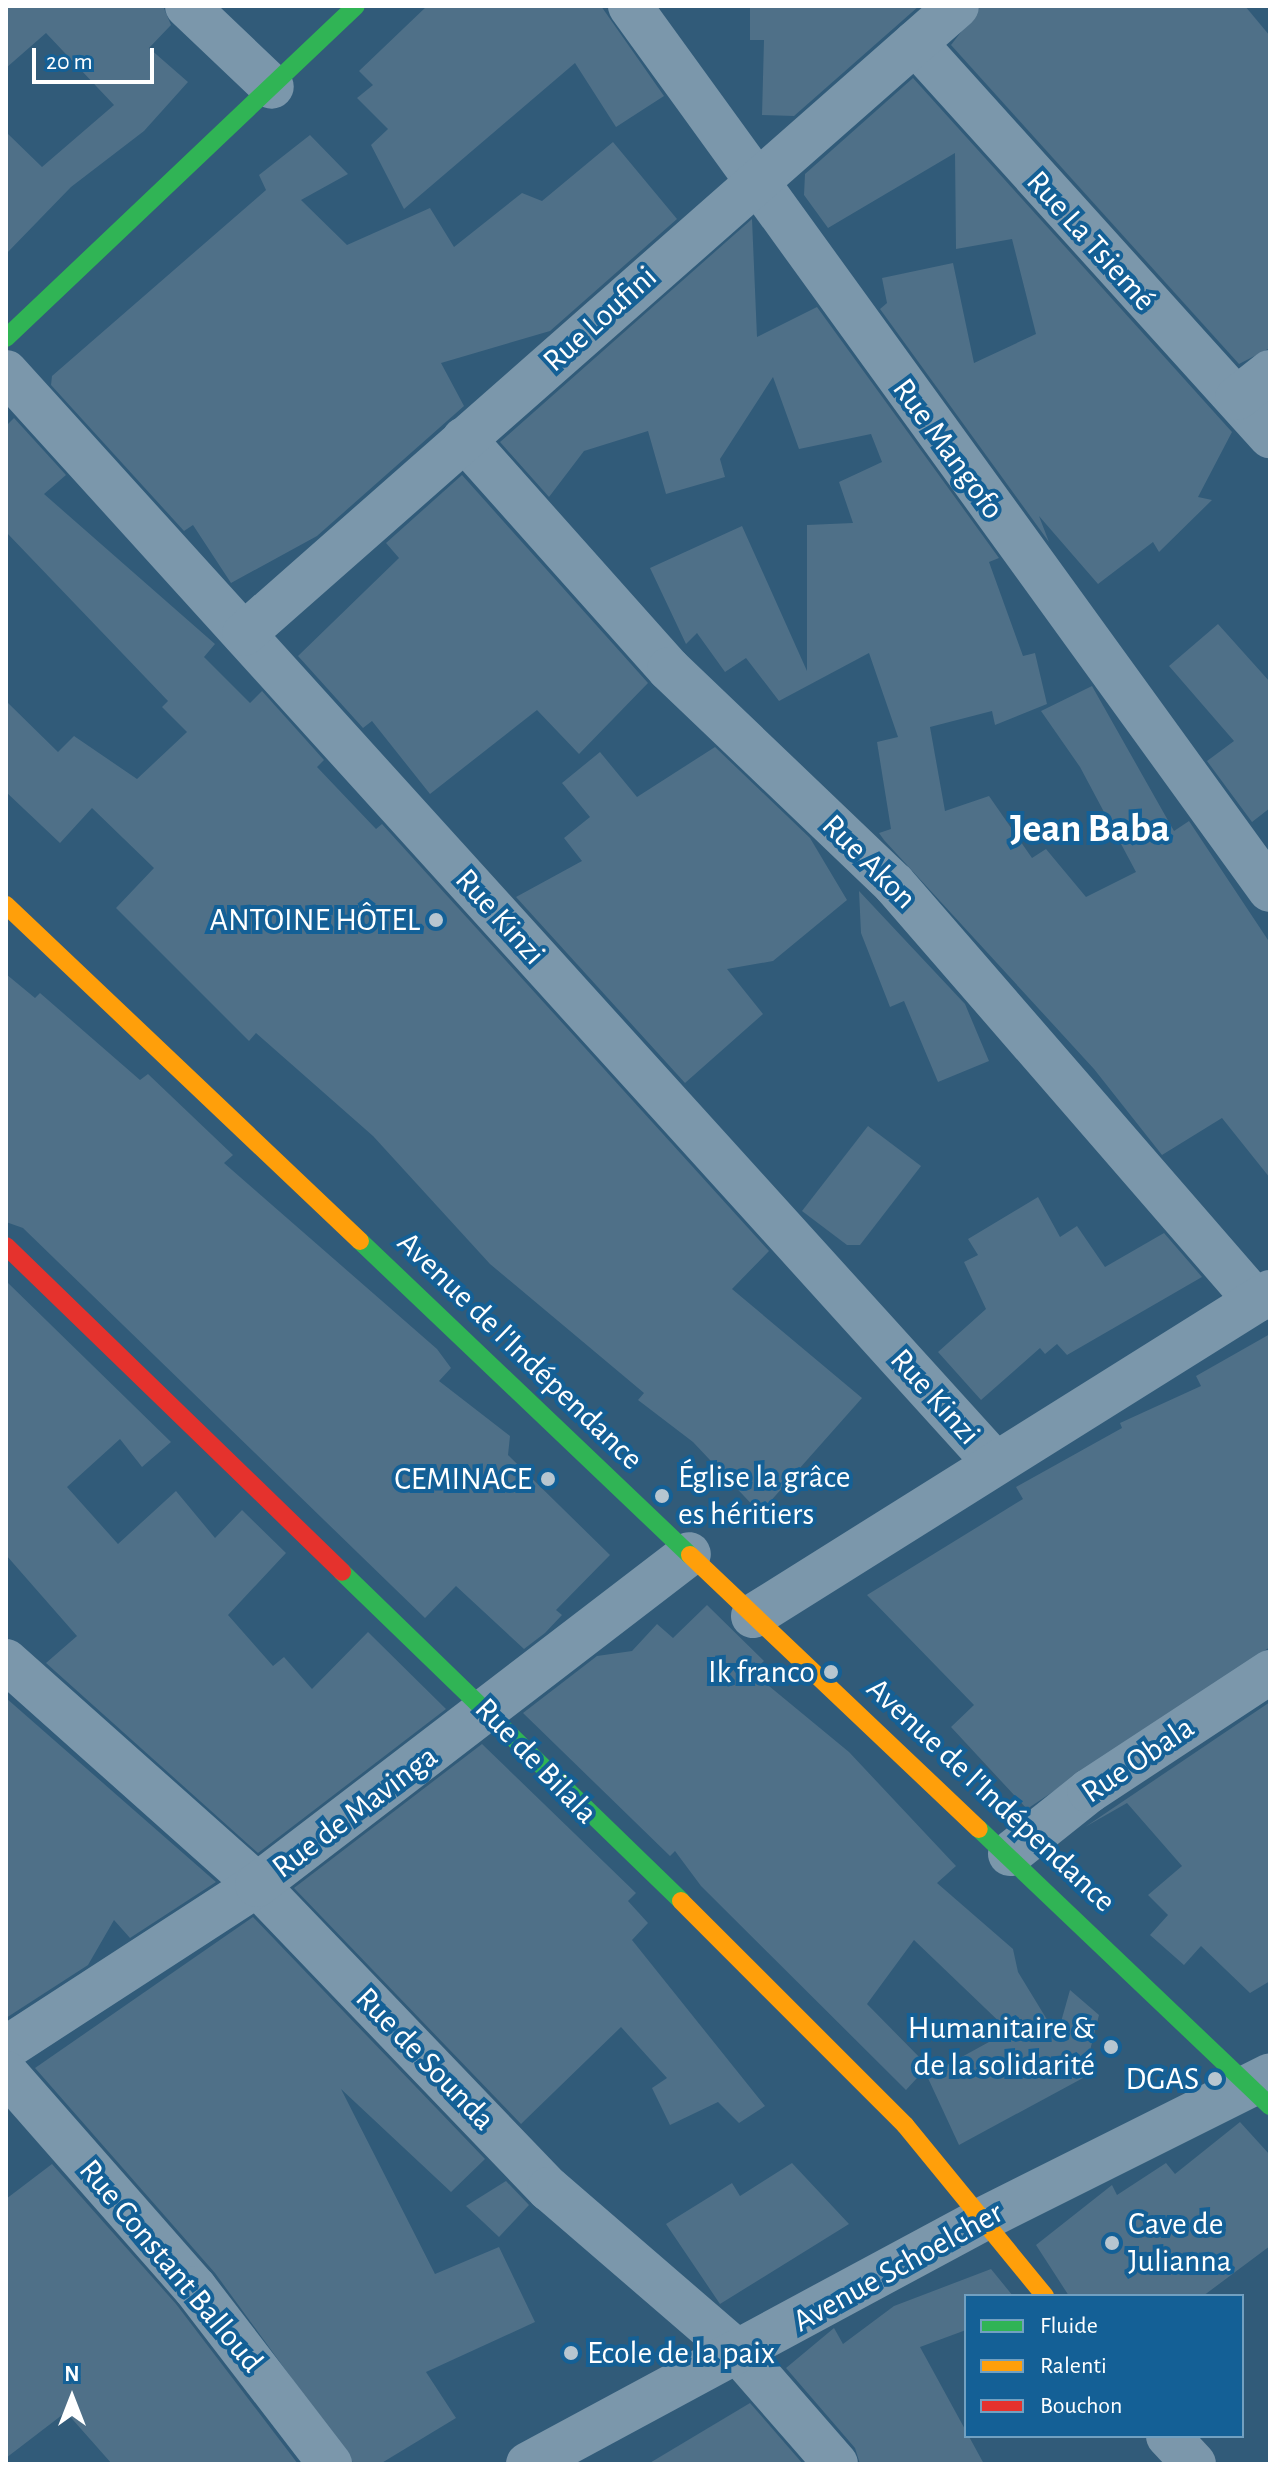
<!DOCTYPE html>
<html>
<head>
<meta charset="utf-8">
<style>
	body { margin:0 }
	#map { position:relative; width:1276px; height:2470px; overflow:hidden; background:#315b79; font-family:"Alegreya Sans",sans-serif }
	div>[style] { position:absolute }
	.building>* { inset:0; background:#4f7088 }
	.street>* { height:44px; margin:-22px; padding:0 22px; transform-origin:22px; border-radius:22px; background:#7b97ab }
	.fast>* { height:18px; margin:-9px; padding:0 9px; transform-origin:9px; border-radius:9px; background:#30b455 }
	.slow>* { height:18px; margin:-9px; padding:0 9px; transform-origin:9px; border-radius:9px; background:#ff9f0a }
	.jam>* { height:18px; margin:-9px; padding:0 9px; transform-origin:9px; border-radius:9px; background:#e5322d }
	.dots>* { width:22px; height:22px; translate:-50% -50%; box-sizing:border-box; border:4px solid #146096; border-radius:50% }
	span { translate:-50% -50%; white-space:nowrap; text-align:center; line-height:1.15; -webkit-text-stroke:8px #146096; paint-order:stroke }
	.street-label { font-size:32px; color:#fff }
	.poi-label { font-size:32px; color:#fff }
	.right { translate:-100% -50%; text-align:right }
	.left { translate:0 -50%; text-align:left }
	.district-label { font-size:40px; color:#fff; font-weight:700 }
	.frame { position:absolute; inset:0; border:8px solid #fff; pointer-events:none }
	.legend { position:absolute; left:964px; top:2294px; width:280px; height:144px; box-sizing:border-box; background:#146096; border:2px solid #72a0c0; margin:0; padding:10px 14px; list-style:none; font-size:24px; color:#fff }
	.legend li { display:flex; align-items:center; gap:16px; height:40px }
	.legend b { width:40px; border:2px solid #72a0c0 }
	.north { position:absolute; left:32px; top:2358px; width:80px; height:80px; -webkit-text-stroke:6px #146096; paint-order:stroke; rotate:0deg; font-size:22px; font-weight:700; line-height:32px; text-align:center; color:#fff }
	.north::after { content:''; display:block; margin:auto; width:28px; height:36px; background:#fff; clip-path:polygon(50% 0,100% 100%,50% 72%,0 100%) }
	.scale { position:absolute; left:32px; top:48px; width:122px; height:36px; box-sizing:border-box; border:4px solid #fff; border-top:0; padding-left:10px; font-size:24px; line-height:28px; white-space:nowrap; color:#fff; -webkit-text-stroke:6px #146096; paint-order:stroke }
</style>
</head>
<body>
<div id="map">
	<div class="building">
		<i style="clip-path:polygon(6px 6px,163px 6px,171px 25px,149px 48px,188px 82px,144px 131px,71px 187px,6px 254px,6px 132px,42px 167px,114px 105px,46px 33px,6px 68px)"></i>
		<i style="clip-path:polygon(427px 6px,601px 6px,664px 96px,616px 127px,575px 63px,404px 209px,371px 145px,388px 129px,357px 98px,373px 85px,359px 71px)"></i>
		<i style="clip-path:polygon(750px 6px,919px 6px,794px 116px,762px 115px,764px 40px,750px 40px)"></i>
		<i style="clip-path:polygon(981px 6px,1245px 6px,1270px 36px,1270px 348px,1239px 364px,951px 45px)"></i>
		<i style="clip-path:polygon(913px 78px,1232px 432px,1198px 497px,1212px 500px,1159px 552px,1153px 542px,1098px 584px,1039px 516px,1049px 542px,880px 309px,887px 303px,882px 278px,953px 263px,974px 363px,1036px 334px,1012px 239px,956px 249px,955px 153px,828px 228px,804px 195px,805px 174px)"></i>
		<i style="clip-path:polygon(310px 135px,348px 174px,301px 200px,347px 245px,430px 208px,454px 247px,522px 193px,542px 201px,613px 142px,677px 219px,550px 331px,441px 363px,464px 406px,317px 536px,231px 583px,193px 525px,184px 531px,51px 385px,52px 376px,266px 190px,259px 175px)"></i>
		<i style="clip-path:polygon(752px 219px,757px 337px,817px 307px,999px 558px,989px 562px,1023px 656px,1035px 653px,1047px 704px,995px 725px,992px 711px,930px 727px,945px 811px,989px 796px,1032px 858px,1046px 849px,1086px 897px,1136px 872px,1080px 767px,1041px 711px,1092px 686px,1174px 831px,1189px 821px,1270px 943px,1270px 1178px,1222px 1118px,1162px 1155px,1094px 1069px,884px 840px,879px 833px,891px 829px,877px 742px,898px 737px,869px 653px,779px 701px,746px 658px,725px 672px,697px 633px,686px 644px,650px 568px,742px 526px,807px 671px,807px 525px,853px 523px,839px 482px,882px 462px,871px 434px,799px 449px,773px 377px,720px 459px,725px 477px,666px 494px,648px 431px,584px 451px,549px 497px,500px 442px)"></i>
		<i style="clip-path:polygon(14px 418px,66px 475px,44px 494px,215px 644px,204px 657px,250px 703px,262px 691px,324px 760px,317px 767px,376px 829px,382px 824px,769px 1251px,732px 1289px,862px 1398px,760px 1513px,693px 1442px,638px 1400px,644px 1393px,490px 1264px,373px 1136px,256px 1033px,249px 1041px,116px 908px,154px 868px,92px 808px,60px 843px,6px 792px,6px 701px,58px 752px,74px 736px,137px 779px,187px 732px,162px 707px,168px 701px,6px 532px,6px 426px)"></i>
		<i style="clip-path:polygon(462px 475px,648px 683px,579px 754px,537px 710px,430px 794px,372px 721px,363px 728px,298px 656px,399px 558px,386px 543px)"></i>
		<i style="clip-path:polygon(1218px 624px,1270px 682px,1270px 808px,1252px 822px,1207px 761px,1234px 741px,1169px 666px)"></i>
		<i style="clip-path:polygon(715px 747px,810px 838px,847px 900px,773px 961px,727px 969px,763px 1014px,685px 1083px,516px 897px,582px 861px,564px 838px,590px 817px,562px 783px,600px 752px,637px 797px)"></i>
		<i style="clip-path:polygon(859px 891px,965px 1004px,989px 1061px,938px 1082px,904px 1001px,890px 1007px,861px 933px)"></i>
		<i style="clip-path:polygon(6px 974px,35px 998px,40px 993px,140px 1080px,148px 1074px,233px 1155px,224px 1163px,437px 1349px,451px 1368px,439px 1381px,510px 1436px,508px 1455px,610px 1555px,556px 1610px,562px 1615px,545px 1633px,524px 1649px,456px 1586px,425px 1618px,23px 1228px,6px 1222px)"></i>
		<i style="clip-path:polygon(868px 1126px,921px 1166px,860px 1245px,847px 1245px,802px 1211px)"></i>
		<i style="clip-path:polygon(1038px 1197px,1060px 1237px,1077px 1226px,1105px 1267px,1164px 1233px,1202px 1277px,1067px 1355px,1057px 1344px,1045px 1354px,1040px 1348px,981px 1400px,938px 1352px,986px 1309px,964px 1262px,978px 1255px,968px 1239px)"></i>
		<i style="clip-path:polygon(6px 1281px,171px 1442px,142px 1467px,120px 1439px,67px 1487px,118px 1544px,176px 1491px,215px 1538px,242px 1510px,286px 1553px,228px 1615px,273px 1666px,284px 1657px,312px 1689px,368px 1632px,446px 1709px,258px 1853px,46px 1663px,77px 1636px,6px 1555px)"></i>
		<i style="clip-path:polygon(1270px 1334px,1270px 1647px,1027px 1809px,951px 1727px,974px 1705px,867px 1595px,1023px 1499px,1016px 1487px,1122px 1428px,1120px 1423px,1201px 1386px,1196px 1376px)"></i>
		<i style="clip-path:polygon(707px 1605px,764px 1661px,752px 1672px,849px 1752px,956px 1866px,937px 1883px,1013px 1949px,1018px 1972px,1057px 2036px,1070px 1990px,1099px 2015px,1083px 2078px,959px 2145px,927px 2076px,1009px 2031px,914px 1940px,867px 2004px,928px 2066px,906px 2090px,701px 1886px,675px 1851px,670px 1856px,523px 1713px,597px 1656px,632px 1651px,657px 1624px,673px 1638px)"></i>
		<i style="clip-path:polygon(6px 1698px,216px 1882px,130px 1938px,114px 1920px,88px 1965px,6px 2018px)"></i>
		<i style="clip-path:polygon(1270px 1702px,1270px 1981px,1250px 1993px,1201px 1946px,1184px 1965px,1150px 1935px,1168px 1915px,1148px 1895px,1182px 1866px,1127px 1803px,1085px 1827px)"></i>
		<i style="clip-path:polygon(482px 1744px,636px 1893px,628px 1901px,648px 1923px,632px 1940px,765px 2106px,739px 2123px,718px 2102px,670px 2125px,652px 2088px,667px 2078px,621px 2027px,521px 2124px,294px 1888px)"></i>
		<i style="clip-path:polygon(253px 1917px,485px 2159px,451px 2192px,341px 2089px,435px 2274px,499px 2247px,535px 2322px,426px 2372px,456px 2418px,380px 2464px,354px 2464px,215px 2273px,35px 2068px)"></i>
		<i style="clip-path:polygon(1240px 2122px,1270px 2155px,1270px 2246px,1203px 2296px,1069px 2296px,1036px 2245px,1112px 2185px,1117px 2195px,1166px 2163px,1175px 2174px)"></i>
		<i style="clip-path:polygon(792px 2163px,849px 2224px,720px 2304px,666px 2224px,732px 2183px,740px 2196px)"></i>
		<i style="clip-path:polygon(52px 2164px,176px 2304px,298px 2464px,112px 2464px,66px 2412px,6px 2458px,6px 2199px)"></i>
		<i style="clip-path:polygon(506px 2181px,529px 2205px,499px 2237px,466px 2206px)"></i>
		<i style="clip-path:polygon(991px 2269px,1013px 2296px,966px 2296px,966px 2330px,920px 2347px,984px 2464px,860px 2464px,855px 2448px,786px 2368px,834px 2328px,843px 2344px,894px 2306px)"></i>
		<i style="clip-path:polygon(750px 2403px,803px 2464px,648px 2464px)"></i>
	</div>
	<div class="street">
		<i style="left:187px;top:6px;width:117px;rotate:43.6deg"></i>
		<i style="left:630px;top:6px;width:1091px;rotate:54.1deg"></i>
		<i style="left:915px;top:43px;width:530px;rotate:47.91deg"></i>
		<i style="left:6px;top:372px;width:1473px;rotate:47.81deg"></i>
		<i style="left:1237px;top:398px;width:42px;rotate:-38.2deg"></i>
		<i style="left:464px;top:439px;width:308px;rotate:48.3deg"></i>
		<i style="left:669px;top:669px;width:311px;rotate:43.7deg"></i>
		<i style="left:894px;top:884px;width:552px;rotate:49.04deg"></i>
		<i style="left:244px;top:634px;width:950px;rotate:-41.37deg"></i>
		<i style="left:753px;top:1616px;width:610px;rotate:-32.08deg"></i>
		<i style="left:6px;top:1661px;width:336px;rotate:41.7deg"></i>
		<i style="left:257px;top:1885px;width:422px;rotate:46.2deg"></i>
		<i style="left:549px;top:2189px;width:252px;rotate:40.8deg"></i>
		<i style="left:740px;top:2354px;width:146px;rotate:48.9deg"></i>
		<i style="left:1010px;top:1854px;width:101px;rotate:-38.6deg"></i>
		<i style="left:1089px;top:1791px;width:217px;rotate:-33.3deg"></i>
		<i style="left:6px;top:2048px;width:299px;rotate:-33deg"></i>
		<i style="left:257px;top:1885px;width:544px;rotate:-37.46deg"></i>
		<i style="left:6px;top:2073px;width:286px;rotate:48.7deg"></i>
		<i style="left:195px;top:2288px;width:222px;rotate:52.5deg"></i>
		<i style="left:1168px;top:2436px;width:38px;rotate:47deg"></i>
		<i style="left:528px;top:2464px;width:515px;rotate:-28.31deg"></i>
		<i style="left:981px;top:2220px;width:323px;rotate:-26.6deg"></i>
	</div>
	<div class="fast">
		<i style="left:6px;top:338px;width:482px;rotate:-43.5deg"></i>
		<i style="left:360px;top:1241px;width:456px;rotate:43.6deg"></i>
		<i style="left:342px;top:1572px;width:472px;rotate:44.1deg"></i>
		<i style="left:979px;top:1829px;width:402px;rotate:43.6deg"></i>
	</div>
	<div class="slow">
		<i style="left:6px;top:905px;width:488px;rotate:43.5deg"></i>
		<i style="left:690px;top:1555px;width:398px;rotate:43.5deg"></i>
		<i style="left:681px;top:1901px;width:317px;rotate:45deg"></i>
		<i style="left:905px;top:2125px;width:221px;rotate:50.7deg"></i>
	</div>
	<div class="jam">
		<i style="left:6px;top:1246px;width:468px;rotate:44.1deg"></i>
	</div>
	<div class="dots">
		<i style="left:436px;top:920px;background:#b7c6d0"></i>
		<i style="left:548px;top:1479px;background:#b7c6d0"></i>
		<i style="left:662px;top:1496px;background:#b7c6d0"></i>
		<i style="left:831px;top:1672px;background:#b7c6d0"></i>
		<i style="left:1111px;top:2047px;background:#b7c6d0"></i>
		<i style="left:1215px;top:2079px;background:#b7c6d0"></i>
		<i style="left:1112px;top:2243px;background:#b7c6d0"></i>
		<i style="left:571px;top:2353px;background:#b7c6d0"></i>
	</div>
	<div class="street-label">
		<span style="left:1091px;top:241px;rotate:48deg">Rue La Tsiemé</span>
		<span style="left:600px;top:319px;rotate:-42deg">Rue Loufini</span>
		<span style="left:948px;top:449px;rotate:54deg">Rue Mangofo</span>
		<span style="left:869px;top:862px;rotate:45deg">Rue Akon</span>
		<span style="left:500px;top:917px;rotate:48deg">Rue Kinzi</span>
		<span style="left:520px;top:1351px;rotate:44deg">Avenue de l'Indépendance</span>
		<span style="left:935px;top:1397px;rotate:48deg">Rue Kinzi</span>
		<span style="left:1138px;top:1760px;rotate:-34deg">Rue Obala</span>
		<span style="left:536px;top:1761px;rotate:46deg">Rue de Bilala</span>
		<span style="left:991px;top:1795px;rotate:43deg">Avenue de l'Indépendance</span>
		<span style="left:355px;top:1812px;rotate:-37deg">Rue de Mavinga</span>
		<span style="left:425px;top:2059px;rotate:46deg">Rue de Sounda</span>
		<span style="left:171px;top:2266px;rotate:50deg">Rue Constant Balloud</span>
		<span style="left:898px;top:2267px;rotate:-29deg">Avenue Schoelcher</span>
	</div>
	<div class="poi-label">
		<span class="right" style="left:420px;top:920px">ANTOINE HÔTEL</span>
		<span class="left" style="left:678px;top:1496px">Église la grâce<br>es héritiers</span>
		<span class="right" style="left:532px;top:1479px">CEMINACE</span>
		<span class="right" style="left:815px;top:1672px">Ik franco</span>
		<span class="right" style="left:1095px;top:2047px">Humanitaire &amp;<br>de la solidarité</span>
		<span class="right" style="left:1199px;top:2079px">DGAS</span>
		<span class="left" style="left:1128px;top:2243px">Cave de<br>Julianna</span>
		<span class="left" style="left:587px;top:2353px">Ecole de la paix</span>
	</div>
	<div class="district-label">
		<span style="left:1090px;top:829px">Jean Baba</span>
	</div>
	<div class="frame"></div>
	<ul class="legend">
	<li><b style="height:10px;background:#30b455"></b>Fluide</li>
	<li><b style="height:10px;background:#ff9f0a"></b>Ralenti</li>
	<li><b style="height:10px;background:#e5322d"></b>Bouchon</li>
	</ul>
	<div class="north">N</div>
	<div class="scale">20 m</div>
</div>
</body>
</html>
